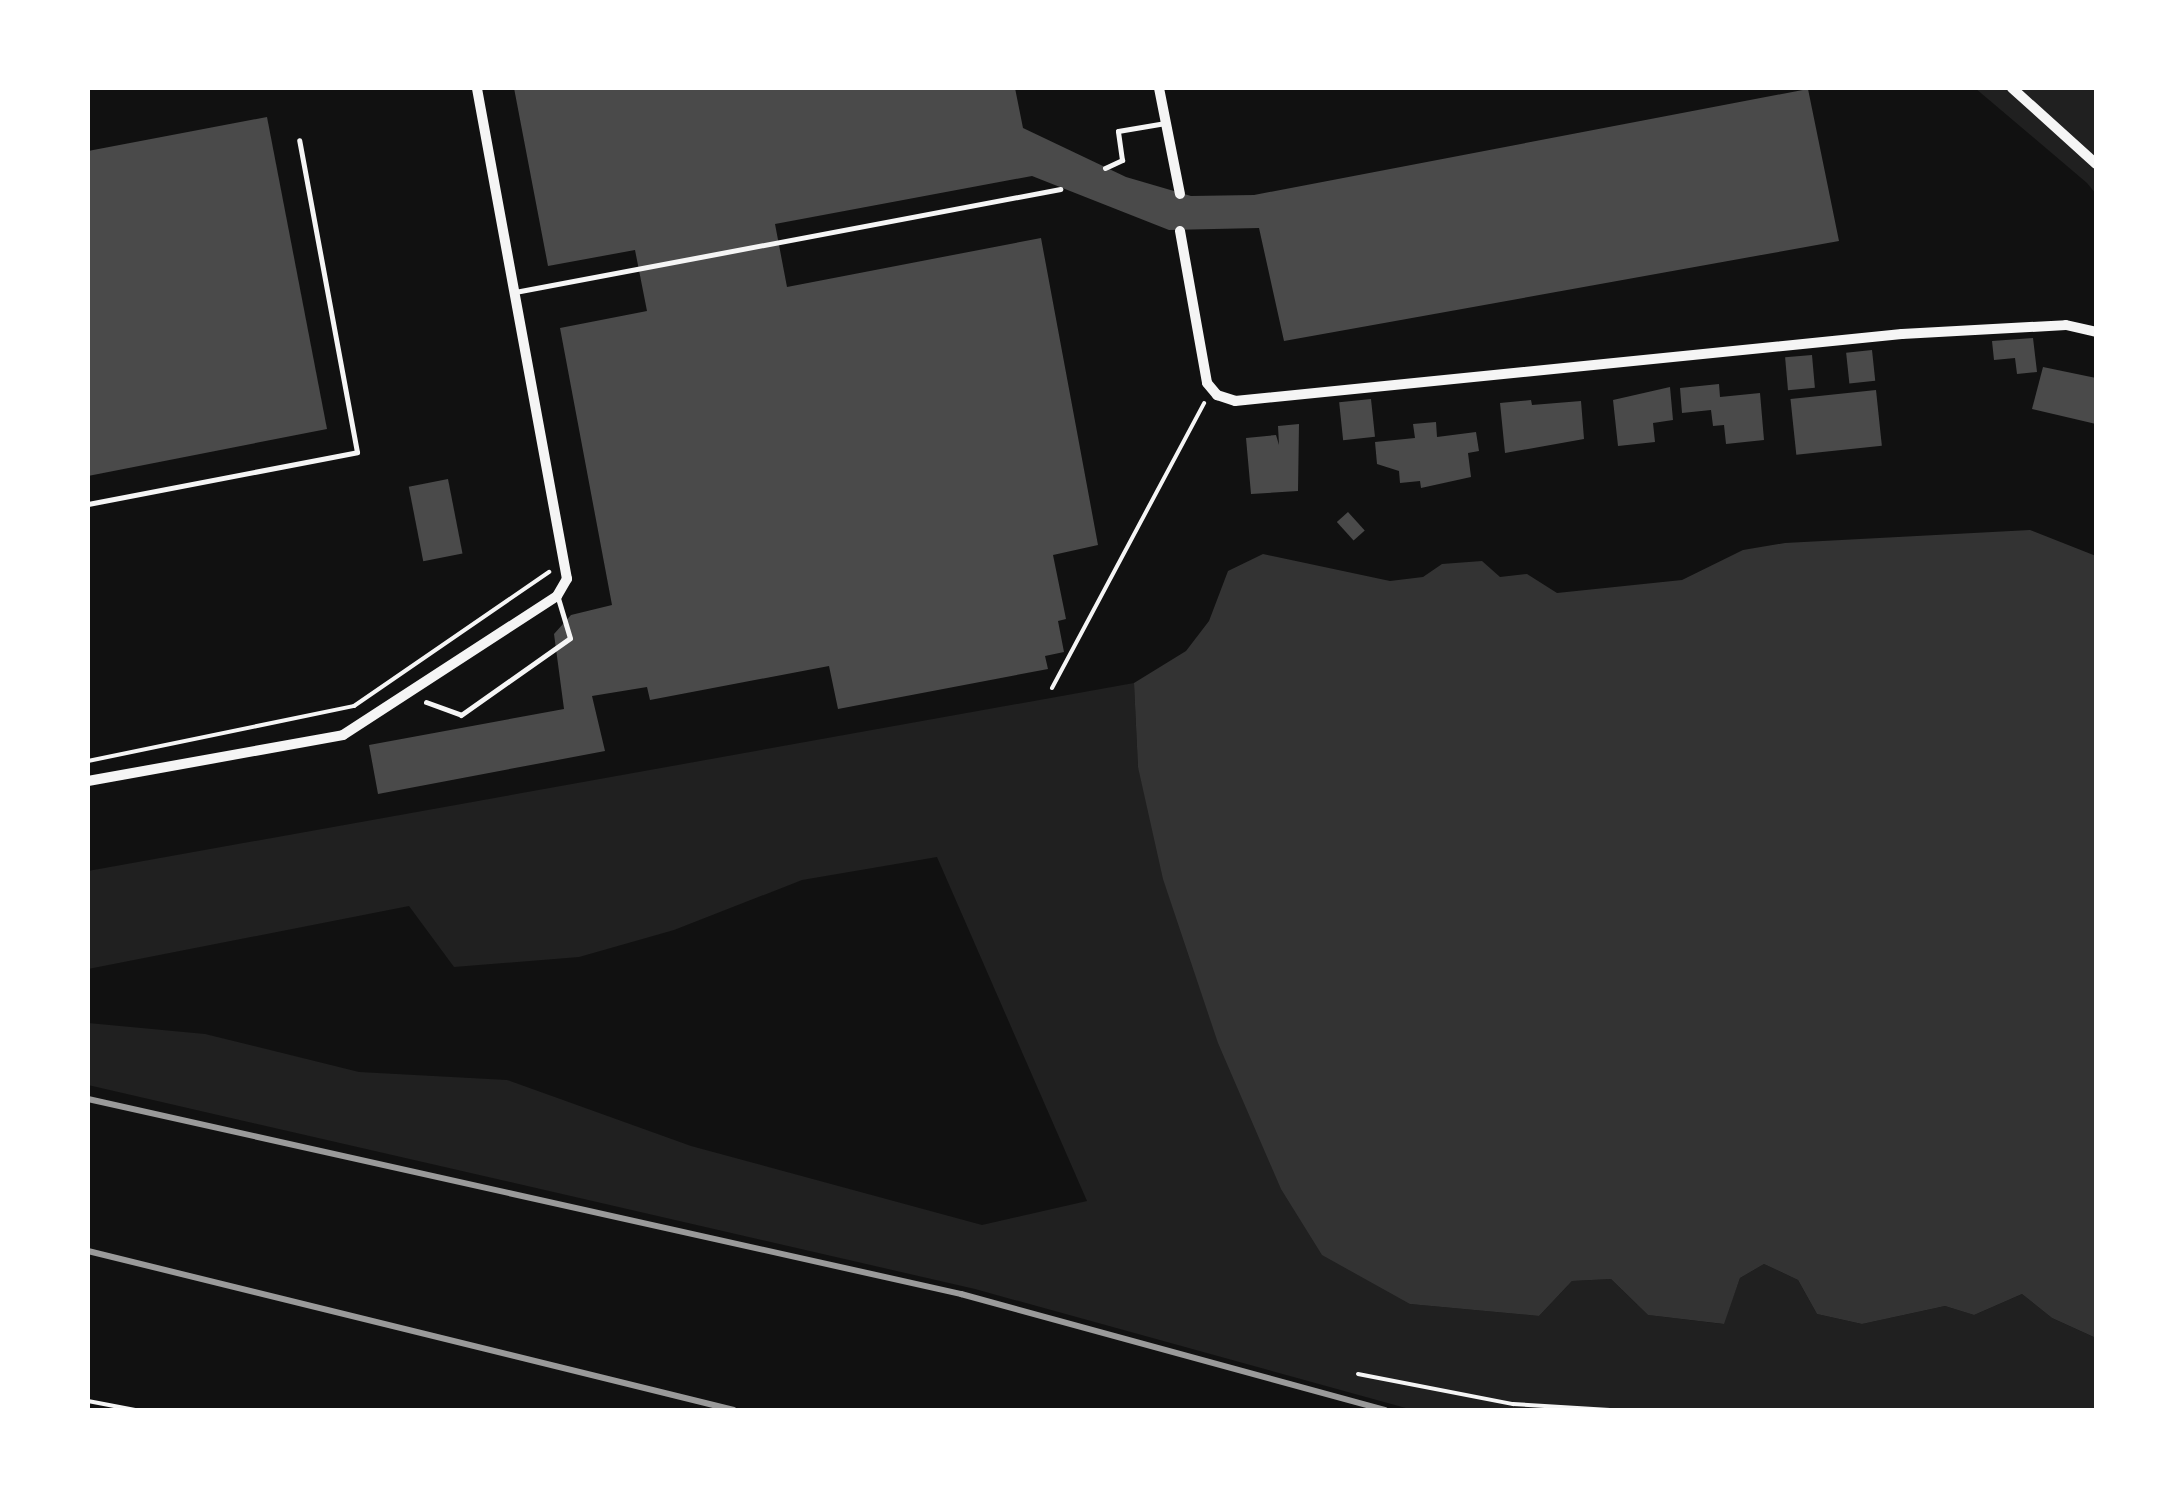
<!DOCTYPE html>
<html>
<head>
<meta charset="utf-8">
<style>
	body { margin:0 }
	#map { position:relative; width:2184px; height:1498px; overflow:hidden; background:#111; font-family:"Varela Round",sans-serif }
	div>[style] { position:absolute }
	.green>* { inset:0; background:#202020 }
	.water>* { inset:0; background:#333 }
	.building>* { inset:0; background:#4a4a4a; transform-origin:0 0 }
	.path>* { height:4px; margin:-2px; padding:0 2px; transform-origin:2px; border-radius:2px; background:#f5f5f5 }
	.service>* { height:5px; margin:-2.5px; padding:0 2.5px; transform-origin:2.5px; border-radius:2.5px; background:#f5f5f5 }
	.minor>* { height:10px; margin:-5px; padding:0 5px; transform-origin:5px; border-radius:5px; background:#f5f5f5 }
	.rail>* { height:6px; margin:-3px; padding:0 3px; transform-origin:3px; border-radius:3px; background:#9a9a9a }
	span { translate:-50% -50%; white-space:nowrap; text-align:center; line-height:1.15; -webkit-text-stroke:8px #fff; paint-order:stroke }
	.frame { position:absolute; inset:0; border:90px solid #fff; pointer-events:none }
</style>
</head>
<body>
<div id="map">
	<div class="green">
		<i style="clip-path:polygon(1975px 88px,2096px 88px,2096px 194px,2087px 183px)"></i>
		<i style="clip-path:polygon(1134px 683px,1138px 767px,1410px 1304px,1539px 1316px,1572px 1281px,1611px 1279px,1648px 1315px,1723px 1324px,1740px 1278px,1764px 1264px,1798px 1280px,1817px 1314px,1862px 1324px,1945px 1306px,1974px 1315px,2022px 1294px,2052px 1318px,2096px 1338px,2096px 1410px,1413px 1410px,975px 1289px,88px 1085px,88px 1023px,205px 1034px,359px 1072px,507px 1080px,691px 1146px,982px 1225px,1087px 1201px,937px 857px,802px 880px,674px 930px,579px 957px,454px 967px,409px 906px,88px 969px,88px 871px)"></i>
	</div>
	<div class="water">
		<i style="clip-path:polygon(2030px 530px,2096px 556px,2096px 1338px,2052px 1318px,2022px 1294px,1974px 1315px,1945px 1306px,1862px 1324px,1817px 1314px,1798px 1280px,1764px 1264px,1740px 1278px,1724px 1324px,1648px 1315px,1611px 1279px,1572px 1281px,1539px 1316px,1410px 1304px,1322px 1255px,1281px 1189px,1218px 1043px,1163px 879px,1138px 767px,1134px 683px,1186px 651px,1209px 621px,1228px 571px,1263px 554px,1390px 581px,1423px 577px,1442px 564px,1482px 561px,1500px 577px,1527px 574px,1557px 593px,1682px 580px,1743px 550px,1785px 543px)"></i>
	</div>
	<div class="building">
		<i style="clip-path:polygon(514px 88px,1015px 88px,1023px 128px,1126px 177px,1191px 196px,1254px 195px,1808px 89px,1839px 241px,1284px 341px,1259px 228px,1169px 230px,1032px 176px,775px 224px,787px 287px,1041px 238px,1098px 545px,1053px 555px,1066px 619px,1058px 621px,1064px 652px,1045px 656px,1048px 669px,838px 709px,829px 666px,650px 700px,647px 687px,592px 696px,605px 751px,378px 794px,369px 745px,564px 709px,554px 634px,571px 615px,612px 605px,560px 328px,647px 311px,635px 250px,548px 266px)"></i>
		<i style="clip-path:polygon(267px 117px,327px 429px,88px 476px,88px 151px)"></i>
		<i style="clip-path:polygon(2033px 338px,2037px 372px,2017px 374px,2015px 358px,1994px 360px,1992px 341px)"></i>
		<i style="left:1872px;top:350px;width:31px;height:26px;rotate:84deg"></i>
		<i style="left:1812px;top:355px;width:33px;height:27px;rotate:85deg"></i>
		<i style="clip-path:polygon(2043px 367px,2096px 378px,2096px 424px,2032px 409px)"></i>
		<i style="clip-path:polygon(1719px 384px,1720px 397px,1760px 393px,1764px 440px,1726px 444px,1724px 425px,1713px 426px,1711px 410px,1682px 413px,1680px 388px)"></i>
		<i style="clip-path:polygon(1670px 387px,1673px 420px,1653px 423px,1655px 442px,1618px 446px,1613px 400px)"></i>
		<i style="left:1876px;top:390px;width:56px;height:86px;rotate:84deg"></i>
		<i style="left:1371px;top:399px;width:38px;height:32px;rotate:84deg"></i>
		<i style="clip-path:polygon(1531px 400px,1532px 405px,1581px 401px,1584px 439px,1505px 453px,1500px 403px)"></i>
		<i style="clip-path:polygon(1436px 422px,1437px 437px,1476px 432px,1479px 451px,1468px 453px,1471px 477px,1421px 488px,1420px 481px,1400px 483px,1399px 471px,1377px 464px,1375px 442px,1415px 438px,1413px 424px)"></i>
		<i style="clip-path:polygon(1299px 424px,1298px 491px,1251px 494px,1246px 438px,1276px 435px,1279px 445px,1278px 426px)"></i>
		<i style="left:448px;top:479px;width:76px;height:40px;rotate:79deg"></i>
		<i style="left:1348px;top:512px;width:25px;height:15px;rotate:48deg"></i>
	</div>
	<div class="path">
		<i style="left:1052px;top:688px;width:323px;rotate:-61.9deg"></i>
		<i style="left:88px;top:761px;width:272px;rotate:-11.7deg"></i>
		<i style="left:354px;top:706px;width:237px;rotate:-34.5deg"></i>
		<i style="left:1358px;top:1374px;width:158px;rotate:11deg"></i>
		<i style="left:1513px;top:1404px;width:97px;rotate:3.5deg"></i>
		<i style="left:88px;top:1401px;width:48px;rotate:10.8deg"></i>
	</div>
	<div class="service">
		<i style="left:1105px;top:168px;width:19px;rotate:-25deg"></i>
		<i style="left:1122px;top:160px;width:29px;rotate:-98deg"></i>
		<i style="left:1118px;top:131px;width:48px;rotate:-9.7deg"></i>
		<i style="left:515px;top:292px;width:555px;rotate:-10.7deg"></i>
		<i style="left:88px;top:504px;width:274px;rotate:-10.9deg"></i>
		<i style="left:357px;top:452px;width:317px;rotate:-100.5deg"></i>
		<i style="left:426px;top:702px;width:37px;rotate:20deg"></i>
		<i style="left:461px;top:715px;width:133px;rotate:-35.2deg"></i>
		<i style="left:570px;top:638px;width:42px;rotate:-106.7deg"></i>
	</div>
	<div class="minor">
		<i style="left:1159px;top:88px;width:108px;rotate:78.8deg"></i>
		<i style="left:2012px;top:88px;width:113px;rotate:42.1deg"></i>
		<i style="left:1180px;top:231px;width:154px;rotate:79.9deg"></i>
		<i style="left:1207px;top:383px;width:16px;rotate:50deg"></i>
		<i style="left:1217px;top:395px;width:19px;rotate:18deg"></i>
		<i style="left:1235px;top:401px;width:670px;rotate:-5.74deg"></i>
		<i style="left:1902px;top:334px;width:164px;rotate:-3.1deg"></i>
		<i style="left:2066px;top:325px;width:31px;rotate:13deg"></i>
		<i style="left:88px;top:781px;width:259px;rotate:-10.2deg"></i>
		<i style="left:343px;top:735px;width:255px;rotate:-33deg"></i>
		<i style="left:557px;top:596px;width:20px;rotate:-60deg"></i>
		<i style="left:567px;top:579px;width:499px;rotate:-100.4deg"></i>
	</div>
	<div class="rail">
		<i style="left:88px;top:1099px;width:895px;rotate:12.59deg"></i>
		<i style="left:961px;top:1294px;width:440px;rotate:15.3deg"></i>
		<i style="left:88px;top:1251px;width:665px;rotate:13.83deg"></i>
	</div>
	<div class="frame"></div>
</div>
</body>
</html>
